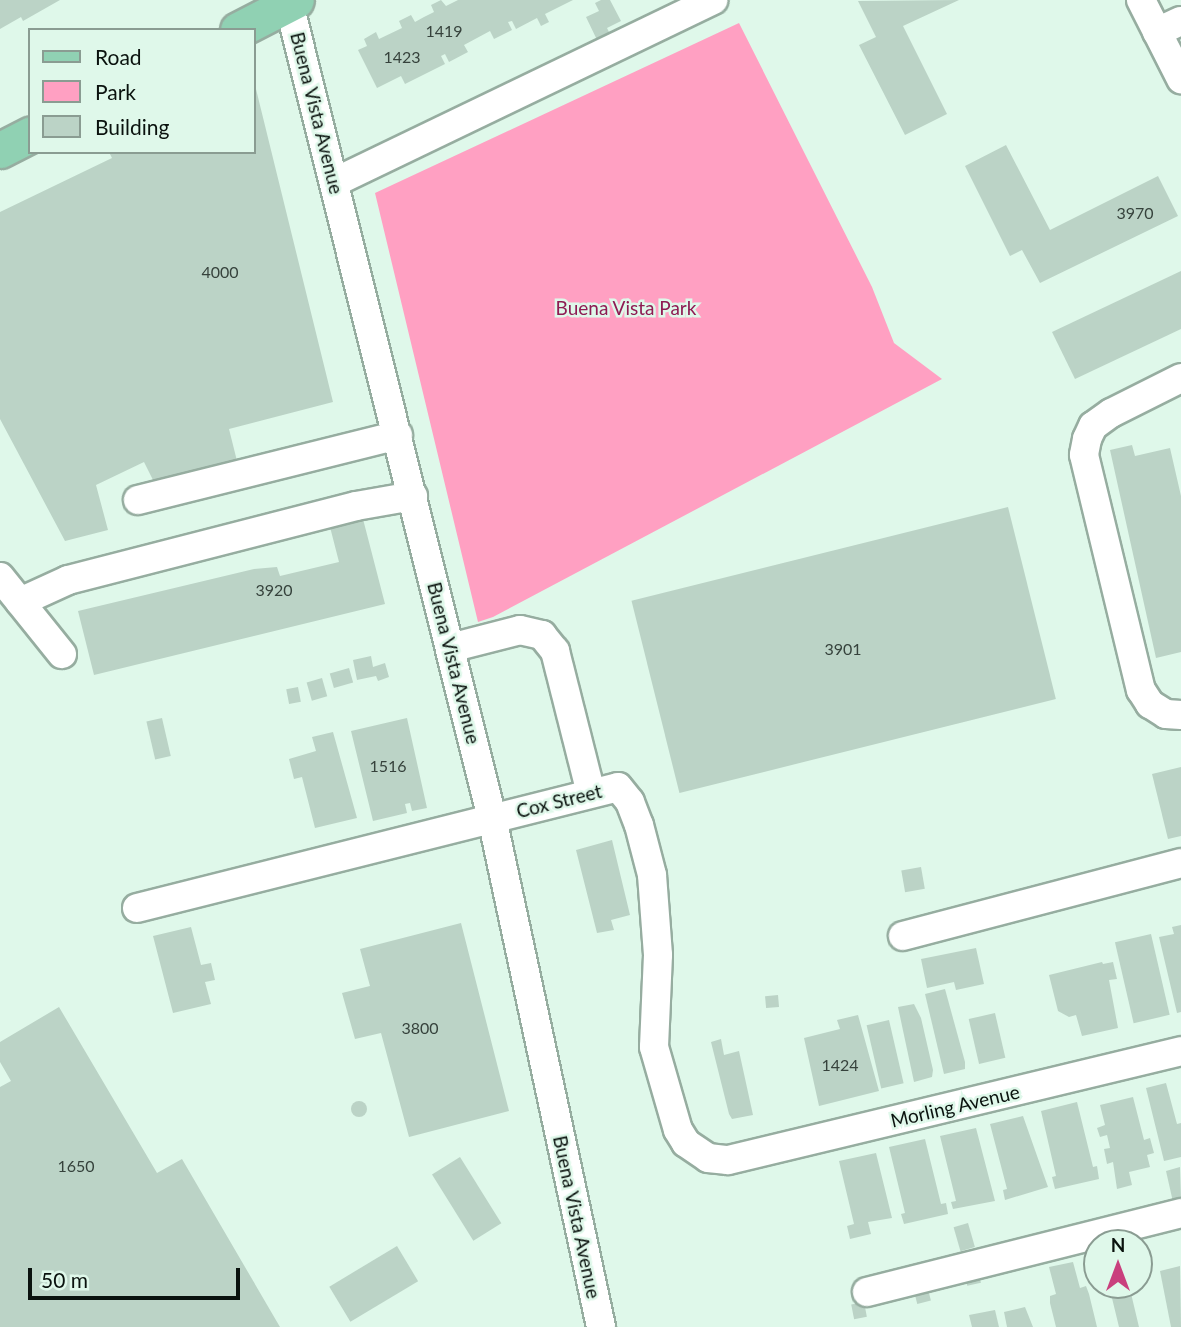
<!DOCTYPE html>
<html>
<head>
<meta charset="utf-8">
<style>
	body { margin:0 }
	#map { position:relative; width:1181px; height:1327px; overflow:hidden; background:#dff8ea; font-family:Lato,sans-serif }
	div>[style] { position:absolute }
	.green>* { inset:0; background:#ffa0c2 }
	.building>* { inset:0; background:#bbd3c6; transform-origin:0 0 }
	.round { border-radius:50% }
	.roads { filter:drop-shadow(2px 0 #96ada0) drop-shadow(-2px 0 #96ada0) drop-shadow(0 2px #96ada0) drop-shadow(0 -2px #96ada0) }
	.minor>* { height:28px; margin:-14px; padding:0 14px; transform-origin:14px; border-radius:14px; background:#fff }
	.major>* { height:35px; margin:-17.5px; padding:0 17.5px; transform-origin:17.5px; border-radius:17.5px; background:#90d1b3 }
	span { translate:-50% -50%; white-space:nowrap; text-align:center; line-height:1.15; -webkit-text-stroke:5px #dff8ea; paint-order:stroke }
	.number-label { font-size:16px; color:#36423c }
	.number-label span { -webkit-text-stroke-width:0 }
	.street-label { font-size:19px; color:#0a120e }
	.park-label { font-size:19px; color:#8e1b53 }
	.legend { position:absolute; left:28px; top:28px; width:228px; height:126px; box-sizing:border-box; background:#dff8ea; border:2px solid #8a9c92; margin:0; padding:9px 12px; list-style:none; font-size:21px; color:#0a120e }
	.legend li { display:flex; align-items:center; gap:14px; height:35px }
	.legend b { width:35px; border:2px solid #8a9c92 }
	.north { position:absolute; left:1083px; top:1229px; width:70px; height:70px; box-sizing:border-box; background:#dff8ea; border:2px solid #8a9c92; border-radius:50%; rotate:0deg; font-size:19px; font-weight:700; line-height:28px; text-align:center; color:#0a120e }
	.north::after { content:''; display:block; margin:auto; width:24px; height:32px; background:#c9407d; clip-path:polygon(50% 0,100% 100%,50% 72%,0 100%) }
	.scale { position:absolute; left:28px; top:1268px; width:212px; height:32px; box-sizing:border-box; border:4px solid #0a120e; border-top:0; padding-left:9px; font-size:21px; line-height:24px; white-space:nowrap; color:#0a120e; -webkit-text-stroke:5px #dff8ea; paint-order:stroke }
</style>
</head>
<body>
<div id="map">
	<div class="green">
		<i style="clip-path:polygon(739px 23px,872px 287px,894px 343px,942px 379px,493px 617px,478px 622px,375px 193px)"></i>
	</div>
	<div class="building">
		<i style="clip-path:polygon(0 0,60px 0,23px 21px,21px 17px,0 29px)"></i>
		<i style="clip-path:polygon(441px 0,446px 6px,458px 0,573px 0,545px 14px,549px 22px,541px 26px,537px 18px,516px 29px,512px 21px,508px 22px,512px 30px,494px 39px,490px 31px,464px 45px,468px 52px,449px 62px,445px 54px,441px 56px,445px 64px,405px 84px,401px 76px,377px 88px,358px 50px,367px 46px,364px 39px,376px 32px,379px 39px,402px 28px,399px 21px,411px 15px,415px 22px,424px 17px,434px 12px,431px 5px)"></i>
		<i style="clip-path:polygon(601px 0,610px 0,621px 21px,607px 28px,611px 36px,598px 42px,586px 17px,599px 11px,595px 3px)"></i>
		<i style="clip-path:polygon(959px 0,903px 26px,947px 114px,905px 135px,859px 45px,876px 37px,858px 1px)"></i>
		<i style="clip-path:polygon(255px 85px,333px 402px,229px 429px,237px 461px,154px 482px,144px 462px,96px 485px,108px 530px,65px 541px,0 419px,0 212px,112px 158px,109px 152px,254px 152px)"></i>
		<i style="clip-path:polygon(1006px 145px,1050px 230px,1158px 176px,1178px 216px,1040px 283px,1022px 250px,1010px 256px,965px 166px)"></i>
		<i style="clip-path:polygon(1181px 271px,1181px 329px,1075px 379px,1052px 332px)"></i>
		<i style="clip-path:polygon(1132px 445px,1135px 456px,1170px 448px,1181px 496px,1181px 652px,1156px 658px,1110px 450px)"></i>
		<i style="left:1008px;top:507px;width:198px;height:388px;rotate:76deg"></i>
		<i style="clip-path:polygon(363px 519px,385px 604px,94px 675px,78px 611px,254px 569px,277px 567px,280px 576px,339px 562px,330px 527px)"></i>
		<i style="clip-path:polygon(371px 656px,373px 667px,385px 663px,389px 677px,378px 681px,376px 676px,357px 680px,353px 660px)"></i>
		<i style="left:349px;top:668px;width:15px;height:20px;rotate:74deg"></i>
		<i style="left:322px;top:678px;width:19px;height:16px;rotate:74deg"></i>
		<i style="left:298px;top:687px;width:15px;height:12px;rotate:79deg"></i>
		<i style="left:162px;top:718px;width:39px;height:16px;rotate:77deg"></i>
		<i style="clip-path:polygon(407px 718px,427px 808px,412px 811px,410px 803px,405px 804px,407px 813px,373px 821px,351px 731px)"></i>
		<i style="clip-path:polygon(333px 732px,357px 818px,315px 828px,302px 777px,294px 779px,289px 759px,316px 751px,312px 737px)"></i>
		<i style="clip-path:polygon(1181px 767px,1181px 836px,1168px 839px,1152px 774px)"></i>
		<i style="clip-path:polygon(612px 840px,630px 915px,611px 920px,614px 930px,597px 933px,576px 850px)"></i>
		<i style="left:921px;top:867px;width:22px;height:20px;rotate:80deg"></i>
		<i style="clip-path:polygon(461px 923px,509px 1111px,409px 1137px,381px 1033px,355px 1039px,342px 993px,370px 986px,360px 949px)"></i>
		<i style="clip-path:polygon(1181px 925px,1181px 1012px,1177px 1013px,1159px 937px,1174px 934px,1172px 927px)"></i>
		<i style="clip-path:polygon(191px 927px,201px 965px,211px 963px,215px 980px,205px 982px,211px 1004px,173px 1013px,153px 936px)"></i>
		<i style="left:1151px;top:934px;width:83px;height:37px;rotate:77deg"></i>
		<i style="clip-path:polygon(976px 948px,984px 984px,956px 990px,954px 982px,927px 988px,921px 959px)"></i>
		<i style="clip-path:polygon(1102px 962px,1103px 964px,1113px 962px,1117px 979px,1109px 980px,1118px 1028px,1082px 1036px,1076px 1015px,1069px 1017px,1058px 1011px,1049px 975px)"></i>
		<i style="clip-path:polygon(945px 989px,965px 1062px,965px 1069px,944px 1074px,925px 994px)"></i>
		<i style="left:778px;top:995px;width:12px;height:13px;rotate:85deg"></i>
		<i style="clip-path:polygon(914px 1004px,921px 1018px,933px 1070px,932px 1077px,914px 1082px,898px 1007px)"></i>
		<i style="clip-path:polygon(59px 1007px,157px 1173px,182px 1159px,280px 1327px,0 1327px,0 1087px,11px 1081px,0 1062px,0 1042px)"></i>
		<i style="left:995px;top:1013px;width:46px;height:27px;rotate:77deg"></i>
		<i style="clip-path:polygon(858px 1015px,879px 1091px,819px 1106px,804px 1038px,840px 1029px,837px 1020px)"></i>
		<i style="left:889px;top:1020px;width:65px;height:23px;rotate:77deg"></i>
		<i style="clip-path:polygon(721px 1039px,724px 1055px,739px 1051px,753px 1115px,732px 1119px,729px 1114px,711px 1042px)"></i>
		<i style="clip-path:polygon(1166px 1083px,1177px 1124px,1181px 1123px,1181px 1157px,1164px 1161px,1146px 1088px)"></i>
		<i style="clip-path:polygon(1133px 1097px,1144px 1140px,1150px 1138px,1154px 1153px,1147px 1155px,1150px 1167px,1129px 1172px,1132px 1185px,1117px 1189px,1113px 1162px,1107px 1164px,1104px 1149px,1110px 1148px,1107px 1135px,1100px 1137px,1097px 1128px,1105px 1125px,1100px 1105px)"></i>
		<i class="round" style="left:351px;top:1101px;width:16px;height:16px"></i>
		<i style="clip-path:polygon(1077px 1102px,1093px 1167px,1097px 1166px,1099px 1179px,1055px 1189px,1052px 1177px,1056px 1176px,1041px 1111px)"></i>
		<i style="clip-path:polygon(1023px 1116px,1048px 1187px,1005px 1200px,1003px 1190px,1007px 1189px,990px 1124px)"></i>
		<i style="clip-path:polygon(976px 1128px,995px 1201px,953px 1209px,951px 1202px,956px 1201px,940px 1136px)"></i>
		<i style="clip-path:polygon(925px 1139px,941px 1204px,946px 1203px,948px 1214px,904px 1224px,901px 1214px,905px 1213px,889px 1147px)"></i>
		<i style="clip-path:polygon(876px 1153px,892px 1218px,868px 1222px,871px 1234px,850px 1239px,847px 1226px,854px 1224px,839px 1161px)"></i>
		<i style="left:460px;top:1157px;width:78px;height:33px;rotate:58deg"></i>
		<i style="clip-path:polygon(1180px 1167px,1181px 1200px,1173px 1202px,1166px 1171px)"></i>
		<i style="left:968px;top:1223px;width:25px;height:15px;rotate:74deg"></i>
		<i style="left:397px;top:1246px;width:41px;height:79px;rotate:59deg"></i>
		<i style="clip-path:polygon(1073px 1262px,1080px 1288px,1086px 1286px,1089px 1294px,1097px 1327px,1056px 1327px,1050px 1303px,1050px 1296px,1056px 1294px,1049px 1267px)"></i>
		<i style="clip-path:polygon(1180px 1266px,1181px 1327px,1171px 1327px,1160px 1271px)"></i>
		<i style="left:978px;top:1270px;width:13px;height:14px;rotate:77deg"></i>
		<i style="left:927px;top:1285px;width:16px;height:14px;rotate:76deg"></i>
		<i style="clip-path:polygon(1102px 1285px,1129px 1285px,1139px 1327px,1119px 1327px,1111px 1294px,1105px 1296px)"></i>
		<i style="left:864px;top:1302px;width:15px;height:13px;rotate:79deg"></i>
		<i style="clip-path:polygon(1025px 1307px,1033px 1327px,1007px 1327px,1004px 1312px)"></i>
		<i style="clip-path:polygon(995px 1310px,999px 1327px,972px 1327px,969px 1315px)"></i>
	</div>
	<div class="roads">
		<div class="minor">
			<i style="left:1141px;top:0;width:89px;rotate:63.1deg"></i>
			<i style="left:289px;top:4px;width:839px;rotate:76deg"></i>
			<i style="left:492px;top:818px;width:521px;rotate:77.91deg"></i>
			<i style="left:1157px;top:32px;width:26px;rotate:-25deg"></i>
			<i style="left:335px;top:182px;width:420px;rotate:-25.7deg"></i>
			<i style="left:1181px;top:378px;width:78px;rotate:153.4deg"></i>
			<i style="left:1111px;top:413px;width:22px;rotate:144deg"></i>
			<i style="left:1093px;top:426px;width:14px;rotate:115deg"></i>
			<i style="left:1087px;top:439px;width:16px;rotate:101deg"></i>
			<i style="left:1084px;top:455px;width:242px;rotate:76.4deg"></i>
			<i style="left:1141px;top:690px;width:17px;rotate:57deg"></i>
			<i style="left:1150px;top:704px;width:19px;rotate:32deg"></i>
			<i style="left:1166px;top:714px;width:15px;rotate:4deg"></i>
			<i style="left:138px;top:500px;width:268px;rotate:-14deg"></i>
			<i style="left:0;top:577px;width:99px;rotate:51.2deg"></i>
			<i style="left:20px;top:602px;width:53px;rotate:-24.6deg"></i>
			<i style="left:68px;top:580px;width:297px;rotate:-14.4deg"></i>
			<i style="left:356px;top:506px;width:58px;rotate:-10deg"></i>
			<i style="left:450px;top:648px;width:72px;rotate:-14.4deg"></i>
			<i style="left:520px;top:630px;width:23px;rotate:13deg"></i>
			<i style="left:542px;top:635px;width:21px;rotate:51deg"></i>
			<i style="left:555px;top:651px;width:146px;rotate:75.8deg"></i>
			<i style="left:137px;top:908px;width:496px;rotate:-14.1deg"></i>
			<i style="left:618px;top:787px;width:19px;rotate:51deg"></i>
			<i style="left:630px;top:802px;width:25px;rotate:69deg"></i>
			<i style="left:639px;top:825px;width:52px;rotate:75.4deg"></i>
			<i style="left:652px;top:875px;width:80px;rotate:85.7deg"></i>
			<i style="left:658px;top:955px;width:92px;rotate:92.5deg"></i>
			<i style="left:654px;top:1047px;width:86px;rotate:73.9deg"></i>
			<i style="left:678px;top:1130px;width:15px;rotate:58deg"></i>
			<i style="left:686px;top:1143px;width:27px;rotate:34deg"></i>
			<i style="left:708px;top:1158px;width:20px;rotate:6deg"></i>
			<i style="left:728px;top:1160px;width:466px;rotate:-13.5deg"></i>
			<i style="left:903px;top:936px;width:287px;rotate:-14.7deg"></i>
			<i style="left:867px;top:1292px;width:324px;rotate:-14.1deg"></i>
		</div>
		<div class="major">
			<i style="left:238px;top:30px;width:65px;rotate:-27.3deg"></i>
			<i style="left:0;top:150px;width:34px;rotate:-27deg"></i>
		</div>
	</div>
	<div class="number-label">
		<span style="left:444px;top:31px">1419</span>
		<span style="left:402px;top:57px">1423</span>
		<span style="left:1135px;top:213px">3970</span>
		<span style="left:220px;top:272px">4000</span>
		<span style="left:274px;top:590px">3920</span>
		<span style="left:843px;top:649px">3901</span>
		<span style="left:388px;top:766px">1516</span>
		<span style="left:420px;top:1028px">3800</span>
		<span style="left:840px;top:1065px">1424</span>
		<span style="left:76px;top:1166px">1650</span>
	</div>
	<div class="street-label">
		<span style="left:317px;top:113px;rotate:76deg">Buena Vista Avenue</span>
		<span style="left:454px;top:663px;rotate:76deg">Buena Vista Avenue</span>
		<span style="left:559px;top:801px;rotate:-14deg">Cox Street</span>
		<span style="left:955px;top:1106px;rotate:-13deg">Morling Avenue</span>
		<span style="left:577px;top:1217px;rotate:78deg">Buena Vista Avenue</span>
	</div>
	<div class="park-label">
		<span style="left:626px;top:308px">Buena Vista Park</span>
	</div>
	<ul class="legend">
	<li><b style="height:9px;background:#90d1b3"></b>Road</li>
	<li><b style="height:19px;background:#ffa0c2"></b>Park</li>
	<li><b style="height:19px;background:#bbd3c6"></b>Building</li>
	</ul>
	<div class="north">N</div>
	<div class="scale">50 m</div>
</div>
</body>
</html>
